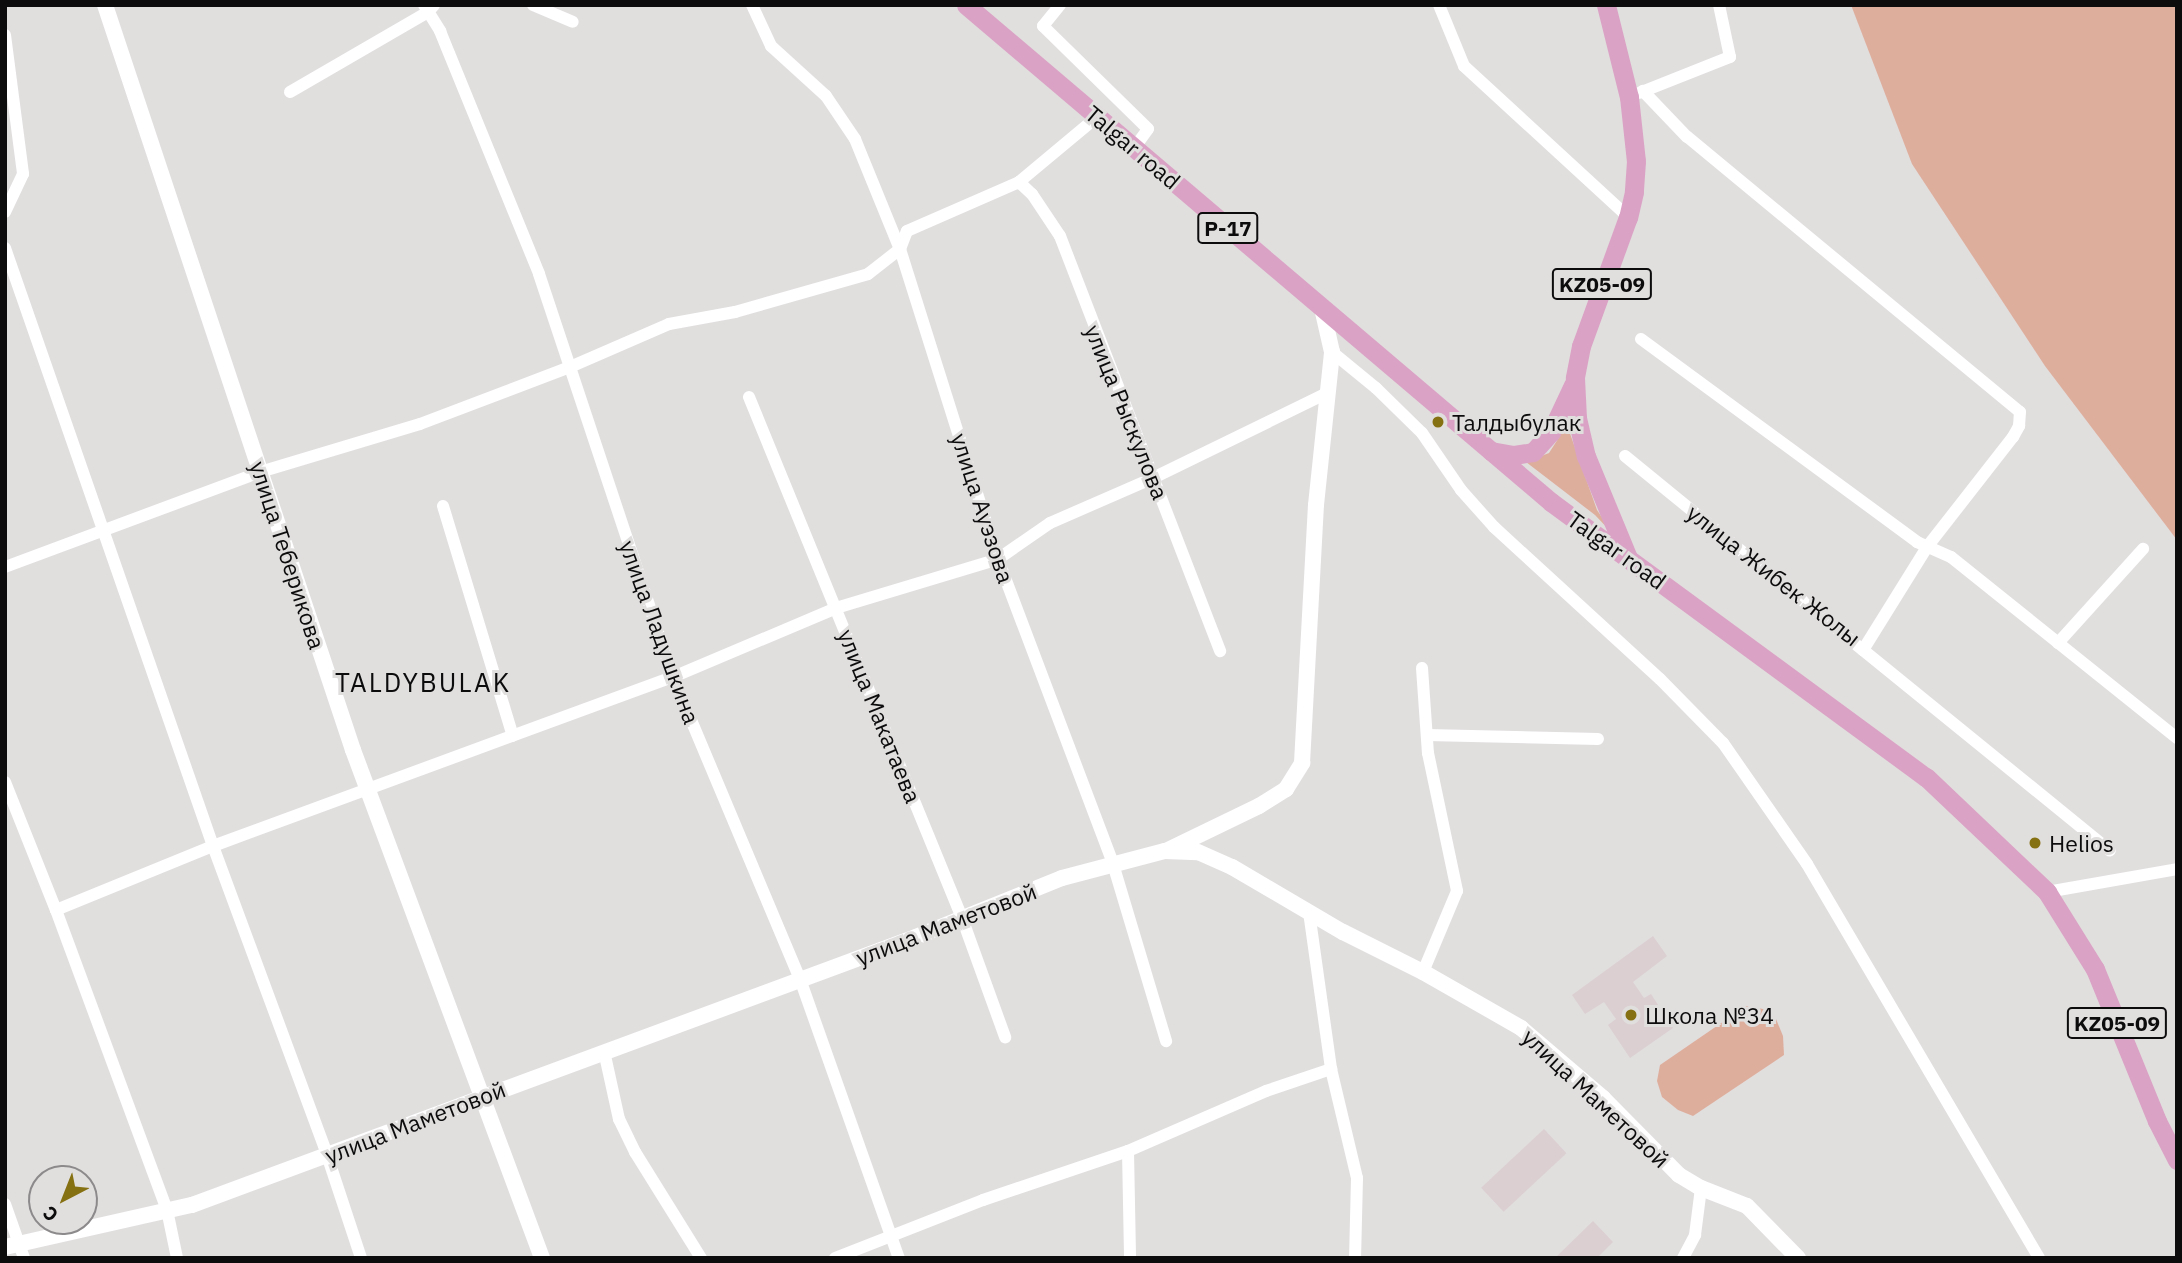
<!DOCTYPE html>
<html>
<head>
<meta charset="utf-8">
<style>
	body { margin:0 }
	#map { position:relative; width:2182px; height:1263px; overflow:hidden; background:#e1dede; font-family:"IBM Plex Sans",sans-serif }
	div>[style] { position:absolute }
	.built>* { inset:0; background:#dbcfd2; transform-origin:0 0 }
	.green>* { inset:0; background:#deae9d }
	.minor>* { height:12px; margin:-6px; padding:0 6px; transform-origin:6px; border-radius:6px; background:#fff }
	.tertiary>* { height:16px; margin:-8px; padding:0 8px; transform-origin:8px; border-radius:8px; background:#fff }
	.primary>* { height:19px; margin:-9.5px; padding:0 9.5px; transform-origin:9.5px; border-radius:9.5px; background:#daa3c5 }
	.dots>* { width:19px; height:19px; translate:-50% -50%; box-sizing:border-box; border:4px solid #e1dede; border-radius:50% }
	span { translate:-50% -50%; white-space:nowrap; text-align:center; line-height:1.15; -webkit-text-stroke:6px #e1dede; paint-order:stroke }
	.shield-label span { padding:2px 5px; background:#e1dede; border:2px solid; border-radius:5px; -webkit-text-stroke-width:0 }
	.shield-label { font-size:21px; color:#0d0c0c; font-weight:700 }
	.street-label { font-size:23px; color:#0d0c0c }
	.poi-label { font-size:23px; color:#0d0c0c }
	.left { translate:0 -50%; text-align:left }
	.quarter-label { font-size:26px; color:#0d0c0c; letter-spacing:2px }
	.frame { position:absolute; inset:0; border:7px solid #0d0c0c; pointer-events:none }
	.north { position:absolute; left:28px; top:1165px; width:70px; height:70px; box-sizing:border-box; background:#e1dede; border:2px solid #8c8a8a; border-radius:50%; rotate:222deg; font-size:19px; font-weight:700; line-height:28px; text-align:center; color:#0d0c0c }
	.north::after { content:''; display:block; margin:auto; width:24px; height:32px; background:#867112; clip-path:polygon(50% 0,100% 100%,50% 72%,0 100%) }
</style>
</head>
<body>
<div id="map">
	<div class="built">
		<i style="clip-path:polygon(1653px 936px,1667px 956px,1633px 982px,1644px 998px,1651px 994px,1673px 1028px,1630px 1058px,1608px 1025px,1616px 1019px,1604px 1002px,1585px 1014px,1572px 995px)"></i>
		<i style="left:1544px;top:1129px;width:33px;height:86px;rotate:47deg"></i>
		<i style="clip-path:polygon(1593px 1221px,1613px 1242px,1597px 1258px,1555px 1258px)"></i>
	</div>
	<div class="green">
		<i style="clip-path:polygon(1851px 5px,2177px 5px,2177px 540px,2045px 366px,1912px 164px)"></i>
		<i style="clip-path:polygon(1567px 425px,1597px 510px,1613px 534px,1595px 515px,1526px 462px,1549px 453px)"></i>
		<i style="clip-path:polygon(1746px 1006px,1763px 1009px,1776px 1019px,1783px 1036px,1784px 1055px,1693px 1116px,1678px 1110px,1662px 1097px,1657px 1081px,1660px 1065px)"></i>
	</div>
	<div class="minor">
		<i style="left:424px;top:5px;width:31px;rotate:58deg"></i>
		<i style="left:440px;top:31px;width:262px;rotate:67.8deg"></i>
		<i style="left:539px;top:274px;width:425px;rotate:71.6deg"></i>
		<i style="left:673px;top:677px;width:328px;rotate:67.2deg"></i>
		<i style="left:800px;top:979px;width:296px;rotate:70.5deg"></i>
		<i style="left:533px;top:5px;width:43px;rotate:23deg"></i>
		<i style="left:752px;top:5px;width:45px;rotate:65.1deg"></i>
		<i style="left:771px;top:46px;width:74px;rotate:42.3deg"></i>
		<i style="left:826px;top:96px;width:52px;rotate:56deg"></i>
		<i style="left:855px;top:139px;width:119px;rotate:67.8deg"></i>
		<i style="left:900px;top:249px;width:325px;rotate:72.5deg"></i>
		<i style="left:998px;top:559px;width:326px;rotate:69.3deg"></i>
		<i style="left:1113px;top:864px;width:185px;rotate:73.3deg"></i>
		<i style="left:1060px;top:5px;width:27px;rotate:129deg"></i>
		<i style="left:1043px;top:26px;width:147px;rotate:44.4deg"></i>
		<i style="left:1148px;top:129px;width:24px;rotate:126deg"></i>
		<i style="left:1439px;top:5px;width:66px;rotate:67.7deg"></i>
		<i style="left:1464px;top:66px;width:223px;rotate:42.6deg"></i>
		<i style="left:5px;top:35px;width:140px;rotate:82.6deg"></i>
		<i style="left:23px;top:174px;width:42px;rotate:115.3deg"></i>
		<i style="left:290px;top:92px;width:160px;rotate:-30.1deg"></i>
		<i style="left:428px;top:12px;width:9px;rotate:-49deg"></i>
		<i style="left:1639px;top:93px;width:98px;rotate:-21.6deg"></i>
		<i style="left:1730px;top:57px;width:53px;rotate:-101.9deg"></i>
		<i style="left:1019px;top:182px;width:18px;rotate:43deg"></i>
		<i style="left:1032px;top:194px;width:50px;rotate:56.3deg"></i>
		<i style="left:1060px;top:236px;width:445px;rotate:68.9deg"></i>
		<i style="left:5px;top:248px;width:633px;rotate:70.82deg"></i>
		<i style="left:213px;top:846px;width:329px;rotate:69.7deg"></i>
		<i style="left:327px;top:1155px;width:108px;rotate:71.7deg"></i>
		<i style="left:1641px;top:339px;width:343px;rotate:36.3deg"></i>
		<i style="left:1917px;top:542px;width:37px;rotate:24deg"></i>
		<i style="left:1951px;top:557px;width:290px;rotate:38.7deg"></i>
		<i style="left:1332px;top:352px;width:57px;rotate:39.3deg"></i>
		<i style="left:1376px;top:388px;width:64px;rotate:44.4deg"></i>
		<i style="left:1422px;top:433px;width:69px;rotate:55.6deg"></i>
		<i style="left:1461px;top:490px;width:50px;rotate:48.3deg"></i>
		<i style="left:1494px;top:527px;width:225px;rotate:42.5deg"></i>
		<i style="left:1660px;top:679px;width:90px;rotate:45.5deg"></i>
		<i style="left:1723px;top:743px;width:147px;rotate:55.2deg"></i>
		<i style="left:1807px;top:864px;width:457px;rotate:59.5deg"></i>
		<i style="left:749px;top:397px;width:563px;rotate:67.76deg"></i>
		<i style="left:962px;top:918px;width:127px;rotate:70.1deg"></i>
		<i style="left:1625px;top:456px;width:307px;rotate:39.2deg"></i>
		<i style="left:1863px;top:650px;width:121px;rotate:-58.1deg"></i>
		<i style="left:1927px;top:547px;width:140px;rotate:-52deg"></i>
		<i style="left:2013px;top:437px;width:13px;rotate:-61deg"></i>
		<i style="left:2019px;top:426px;width:14px;rotate:-86deg"></i>
		<i style="left:2020px;top:412px;width:432px;rotate:-140.4deg"></i>
		<i style="left:1687px;top:137px;width:64px;rotate:-133.7deg"></i>
		<i style="left:443px;top:506px;width:240px;rotate:73.1deg"></i>
		<i style="left:5px;top:567px;width:272px;rotate:-20.4deg"></i>
		<i style="left:260px;top:472px;width:167px;rotate:-16.7deg"></i>
		<i style="left:420px;top:424px;width:160px;rotate:-20.8deg"></i>
		<i style="left:570px;top:367px;width:108px;rotate:-23.5deg"></i>
		<i style="left:669px;top:324px;width:67px;rotate:-10.3deg"></i>
		<i style="left:735px;top:312px;width:138px;rotate:-15.9deg"></i>
		<i style="left:868px;top:274px;width:41px;rotate:-38deg"></i>
		<i style="left:900px;top:249px;width:19px;rotate:-69deg"></i>
		<i style="left:907px;top:231px;width:122px;rotate:-23.6deg"></i>
		<i style="left:1019px;top:182px;width:102px;rotate:-39.8deg"></i>
		<i style="left:2058px;top:643px;width:127px;rotate:-47.9deg"></i>
		<i style="left:1863px;top:650px;width:318px;rotate:39.1deg"></i>
		<i style="left:1422px;top:668px;width:85px;rotate:86deg"></i>
		<i style="left:1428px;top:753px;width:141px;rotate:78.1deg"></i>
		<i style="left:1457px;top:891px;width:88px;rotate:112.8deg"></i>
		<i style="left:1427px;top:735px;width:171px;rotate:1.3deg"></i>
		<i style="left:5px;top:782px;width:138px;rotate:68.3deg"></i>
		<i style="left:56px;top:910px;width:320px;rotate:69.7deg"></i>
		<i style="left:167px;top:1210px;width:49px;rotate:78.2deg"></i>
		<i style="left:2047px;top:892px;width:132px;rotate:-10deg"></i>
		<i style="left:56px;top:910px;width:170px;rotate:-22.2deg"></i>
		<i style="left:213px;top:846px;width:490px;rotate:-20.2deg"></i>
		<i style="left:673px;top:677px;width:177px;rotate:-22.9deg"></i>
		<i style="left:836px;top:608px;width:169px;rotate:-16.8deg"></i>
		<i style="left:998px;top:559px;width:63px;rotate:-34.7deg"></i>
		<i style="left:1050px;top:523px;width:112px;rotate:-23.6deg"></i>
		<i style="left:1153px;top:478px;width:194px;rotate:-26deg"></i>
		<i style="left:1309px;top:912px;width:159px;rotate:82deg"></i>
		<i style="left:1331px;top:1069px;width:112px;rotate:76.6deg"></i>
		<i style="left:1357px;top:1178px;width:80px;rotate:91.4deg"></i>
		<i style="left:604px;top:1051px;width:70px;rotate:77.6deg"></i>
		<i style="left:619px;top:1119px;width:37px;rotate:64deg"></i>
		<i style="left:635px;top:1152px;width:125px;rotate:58.1deg"></i>
		<i style="left:1128px;top:1151px;width:107px;rotate:88.9deg"></i>
		<i style="left:5px;top:1204px;width:57px;rotate:70.6deg"></i>
		<i style="left:835px;top:1258px;width:159px;rotate:-21.4deg"></i>
		<i style="left:983px;top:1200px;width:153px;rotate:-18.7deg"></i>
		<i style="left:1128px;top:1151px;width:150px;rotate:-23.5deg"></i>
		<i style="left:1266px;top:1091px;width:69px;rotate:-18.7deg"></i>
		<i style="left:1683px;top:1258px;width:26px;rotate:-62deg"></i>
		<i style="left:1695px;top:1235px;width:47px;rotate:-82.7deg"></i>
	</div>
	<div class="tertiary">
		<i style="left:105px;top:5px;width:785px;rotate:71.59deg"></i>
		<i style="left:353px;top:750px;width:542px;rotate:69.59deg"></i>
		<i style="left:1168px;top:850px;width:101px;rotate:-25.8deg"></i>
		<i style="left:1259px;top:806px;width:32px;rotate:-32deg"></i>
		<i style="left:1286px;top:789px;width:31px;rotate:-58deg"></i>
		<i style="left:1302px;top:763px;width:258px;rotate:-86.9deg"></i>
		<i style="left:1316px;top:505px;width:154px;rotate:-84deg"></i>
		<i style="left:1332px;top:352px;width:45px;rotate:-102.8deg"></i>
		<i style="left:5px;top:1247px;width:192px;rotate:-12.7deg"></i>
		<i style="left:192px;top:1205px;width:772px;rotate:-20.31deg"></i>
		<i style="left:916px;top:937px;width:157px;rotate:-22deg"></i>
		<i style="left:1062px;top:878px;width:106px;rotate:-14.7deg"></i>
		<i style="left:1165px;top:851px;width:33px;rotate:2deg"></i>
		<i style="left:1198px;top:852px;width:37px;rotate:24deg"></i>
		<i style="left:1232px;top:867px;width:129px;rotate:30.4deg"></i>
		<i style="left:1343px;top:932px;width:89px;rotate:26.6deg"></i>
		<i style="left:1423px;top:972px;width:113px;rotate:29.7deg"></i>
		<i style="left:1521px;top:1028px;width:108px;rotate:40.5deg"></i>
		<i style="left:1603px;top:1098px;width:108px;rotate:45.4deg"></i>
		<i style="left:1679px;top:1175px;width:26px;rotate:31deg"></i>
		<i style="left:1701px;top:1188px;width:49px;rotate:21.4deg"></i>
		<i style="left:1747px;top:1206px;width:73px;rotate:45.6deg"></i>
	</div>
	<div class="primary">
		<i style="left:966px;top:5px;width:768px;rotate:40.35deg"></i>
		<i style="left:1551px;top:502px;width:465px;rotate:36.3deg"></i>
		<i style="left:1926px;top:777px;width:167px;rotate:43.5deg"></i>
		<i style="left:2047px;top:892px;width:91px;rotate:58.1deg"></i>
		<i style="left:2095px;top:969px;width:164px;rotate:67.8deg"></i>
		<i style="left:2157px;top:1121px;width:44px;rotate:62.9deg"></i>
		<i style="left:1606px;top:5px;width:95px;rotate:76deg"></i>
		<i style="left:1629px;top:97px;width:64px;rotate:83.8deg"></i>
		<i style="left:1636px;top:161px;width:31px;rotate:94deg"></i>
		<i style="left:1634px;top:192px;width:26px;rotate:103deg"></i>
		<i style="left:1628px;top:217px;width:137px;rotate:110deg"></i>
		<i style="left:1581px;top:346px;width:33px;rotate:101deg"></i>
		<i style="left:1575px;top:378px;width:40px;rotate:87.1deg"></i>
		<i style="left:1577px;top:418px;width:39px;rotate:77deg"></i>
		<i style="left:1586px;top:456px;width:110px;rotate:67.6deg"></i>
		<i style="left:1491px;top:451px;width:23px;rotate:10deg"></i>
		<i style="left:1514px;top:455px;width:19px;rotate:-9deg"></i>
		<i style="left:1533px;top:452px;width:27px;rotate:-48deg"></i>
		<i style="left:1551px;top:432px;width:52px;rotate:-64.9deg"></i>
	</div>
	<div class="dots">
		<i style="left:1438px;top:422px;background:#867112"></i>
		<i style="left:2035px;top:843px;background:#867112"></i>
		<i style="left:1631px;top:1015px;background:#867112"></i>
	</div>
	<div class="shield-label">
		<span style="left:1228px;top:228px">P-17</span>
		<span style="left:1602px;top:284px">KZ05-09</span>
		<span style="left:2117px;top:1023px">KZ05-09</span>
	</div>
	<div class="street-label">
		<span style="left:1133px;top:147px;rotate:40deg">Talgar road</span>
		<span style="left:1127px;top:412px;rotate:68deg">улица Рыскулова</span>
		<span style="left:983px;top:508px;rotate:72deg">улица Ауэзова</span>
		<span style="left:1617px;top:550px;rotate:36deg">Talgar road</span>
		<span style="left:288px;top:555px;rotate:72deg">улица Теберикова</span>
		<span style="left:1774px;top:575px;rotate:38deg">улица Жибек Жолы</span>
		<span style="left:660px;top:632px;rotate:70deg">улица Ладушкина</span>
		<span style="left:880px;top:716px;rotate:68deg">улица Макатаева</span>
		<span style="left:946px;top:924px;rotate:-21deg">улица Маметовой</span>
		<span style="left:1596px;top:1098px;rotate:43deg">улица Маметовой</span>
		<span style="left:415px;top:1122px;rotate:-21deg">улица Маметовой</span>
	</div>
	<div class="poi-label">
		<span class="left" style="left:1452px;top:422px">Талдыбулак</span>
		<span class="left" style="left:2049px;top:843px">Helios</span>
		<span class="left" style="left:1645px;top:1015px">Школа №34</span>
	</div>
	<div class="quarter-label">
		<span style="left:423px;top:683px">TALDYBULAK</span>
	</div>
	<div class="frame"></div>
	<div class="north">С</div>
</div>
</body>
</html>
